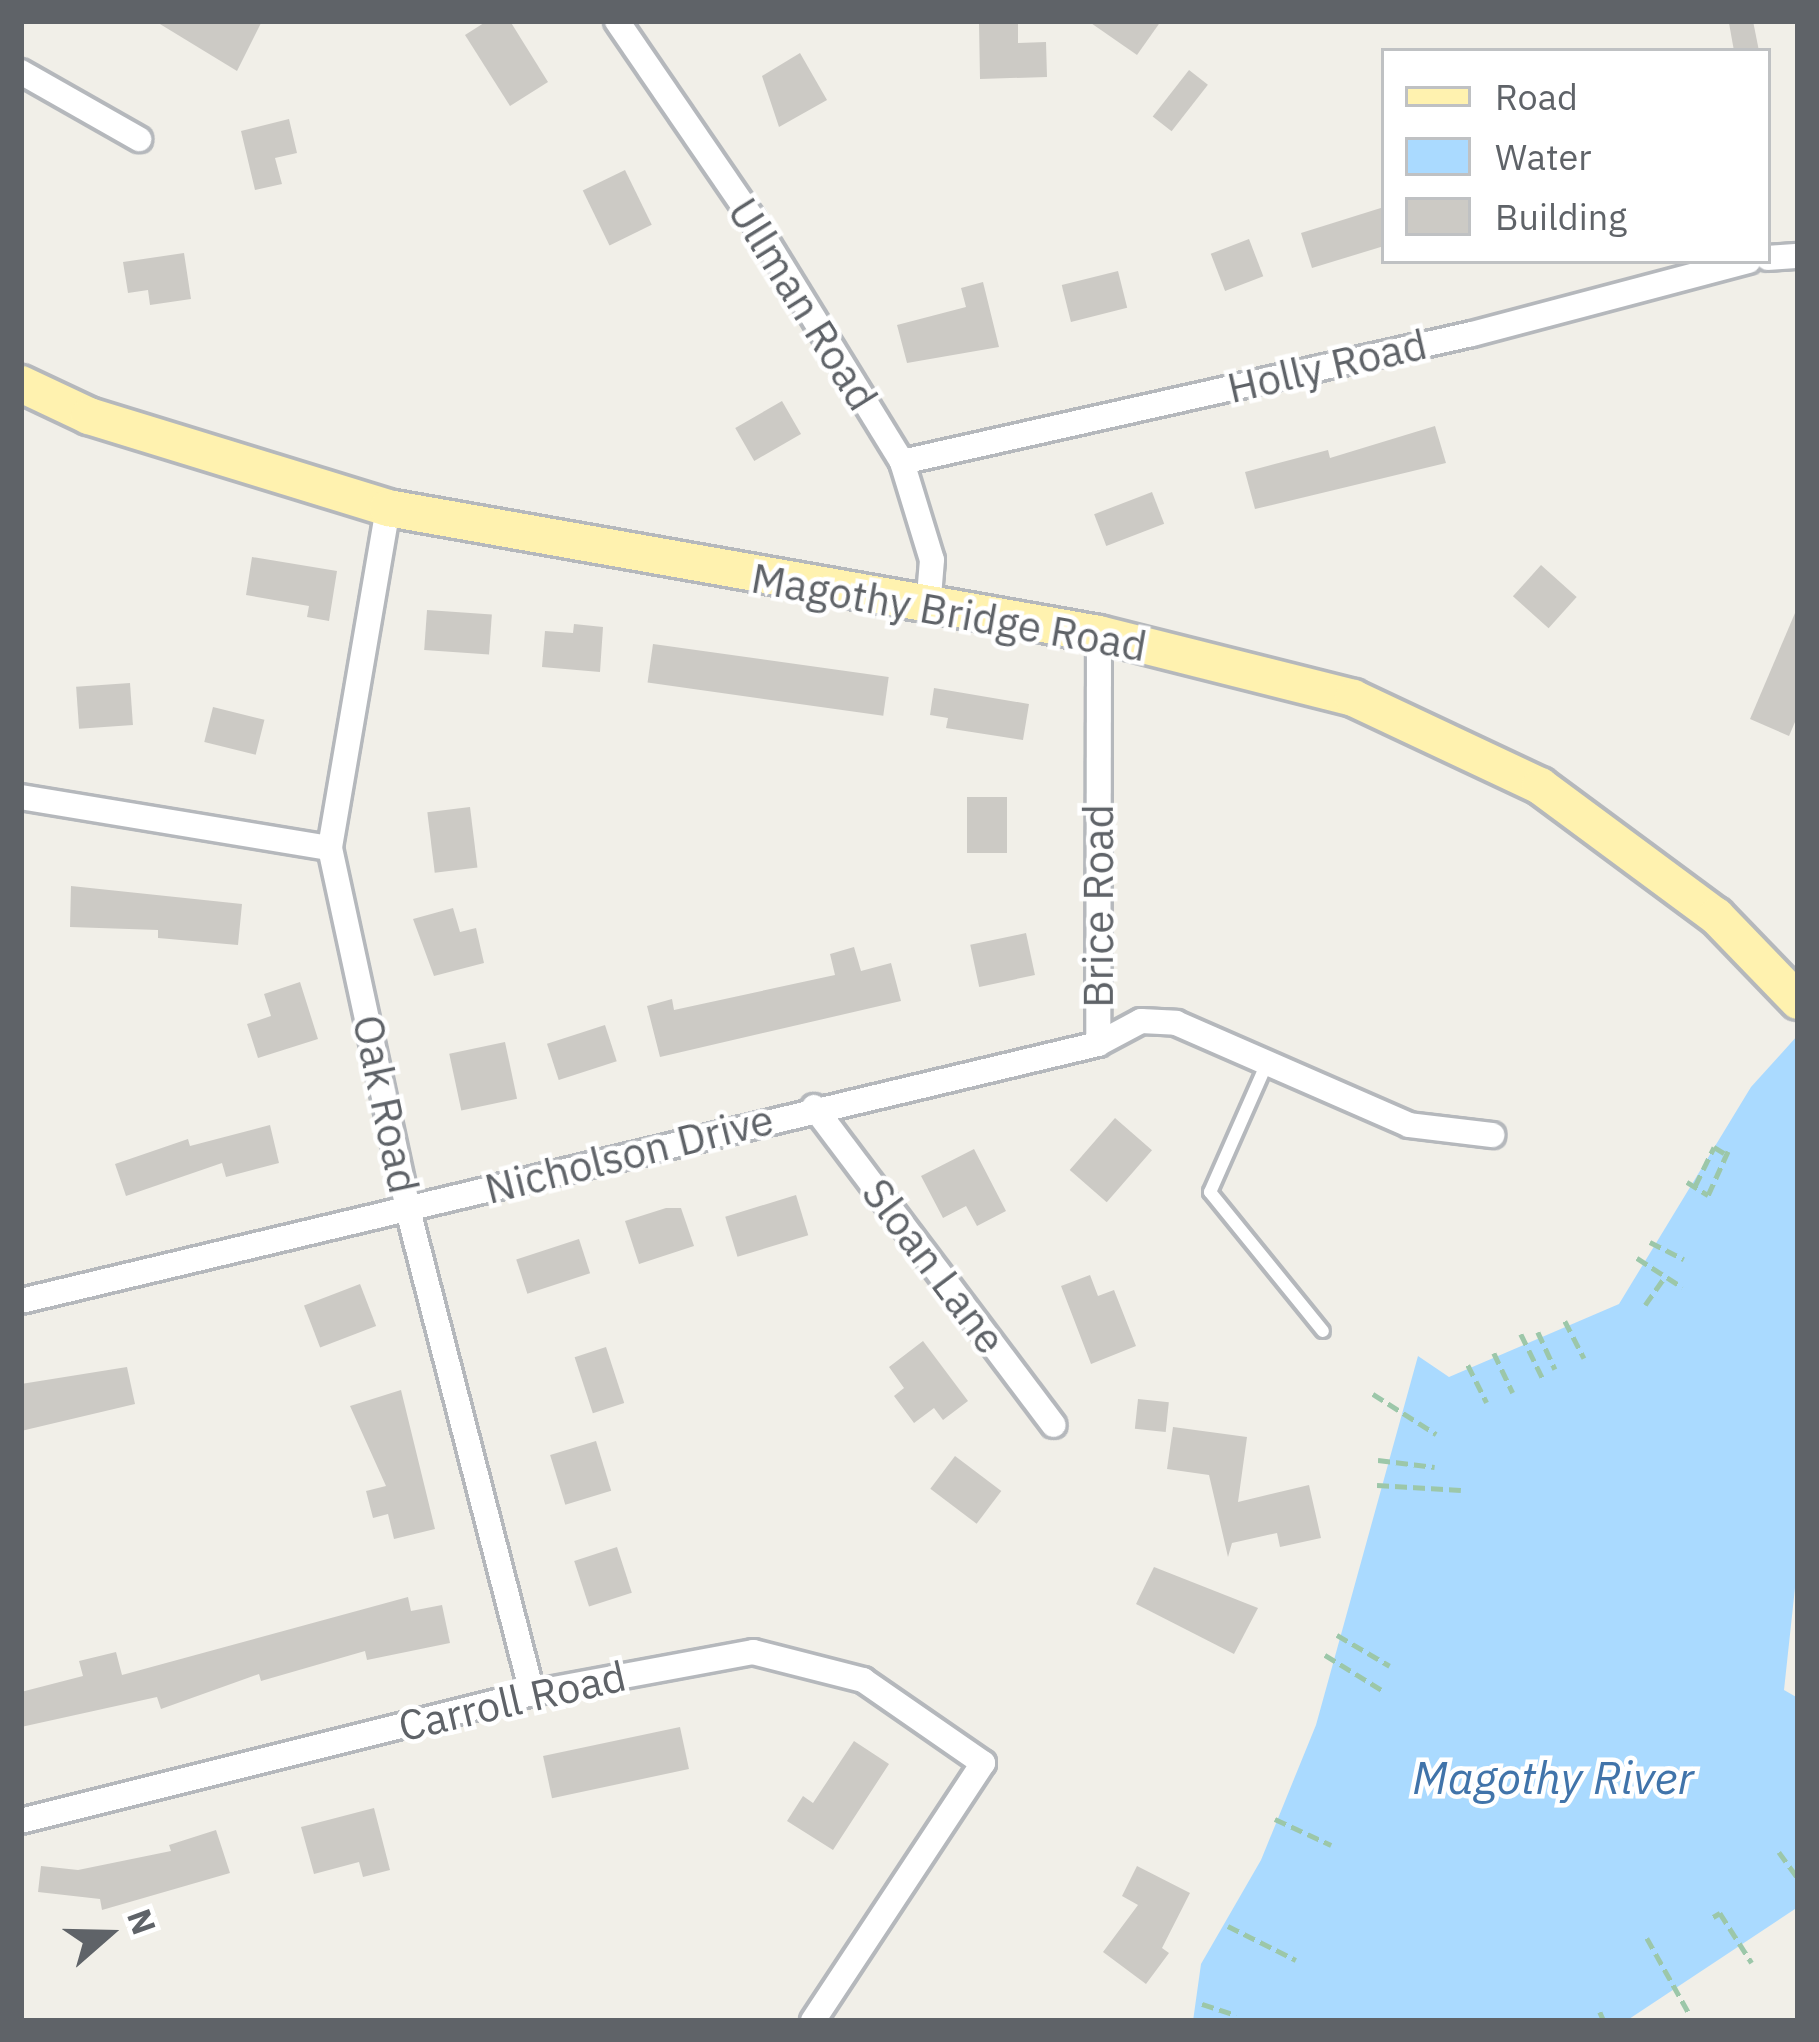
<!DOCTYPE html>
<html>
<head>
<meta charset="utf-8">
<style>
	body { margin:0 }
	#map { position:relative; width:1819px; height:2042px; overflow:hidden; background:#f1efe8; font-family:"IBM Plex Sans",sans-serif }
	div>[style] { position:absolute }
	.water>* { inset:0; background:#aadaff }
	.building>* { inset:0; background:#cccac5; transform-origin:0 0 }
	.path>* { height:4.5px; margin-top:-2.25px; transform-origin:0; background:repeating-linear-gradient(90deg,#9cc7a9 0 12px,transparent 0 18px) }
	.roads { filter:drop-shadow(3px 0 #b5b8bc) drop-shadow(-3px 0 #b5b8bc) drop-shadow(0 3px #b5b8bc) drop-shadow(0 -3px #b5b8bc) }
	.lane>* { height:12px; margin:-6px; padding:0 6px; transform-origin:6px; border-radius:6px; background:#fff }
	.street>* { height:24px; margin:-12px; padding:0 12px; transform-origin:12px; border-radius:12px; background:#fff }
	.primary>* { height:36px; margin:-18px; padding:0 18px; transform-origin:18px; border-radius:18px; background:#fff2af }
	span { translate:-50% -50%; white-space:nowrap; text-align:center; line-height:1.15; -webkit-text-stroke:9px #fff; paint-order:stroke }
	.street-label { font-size:42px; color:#5f6368 }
	.water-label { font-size:45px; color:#4174aa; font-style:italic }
	.frame { position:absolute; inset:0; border:24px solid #5f6368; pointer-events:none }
	.legend { position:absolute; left:1381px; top:48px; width:390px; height:216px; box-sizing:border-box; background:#fff; border:3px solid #bfc1c3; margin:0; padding:15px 21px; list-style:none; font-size:36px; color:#5f6368 }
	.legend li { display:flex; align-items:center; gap:24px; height:60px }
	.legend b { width:60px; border:3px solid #bfc1c3 }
	.north { position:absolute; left:48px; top:1874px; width:120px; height:120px; -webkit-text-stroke:9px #fff; paint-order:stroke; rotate:70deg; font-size:33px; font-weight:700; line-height:48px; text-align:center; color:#5f6368 }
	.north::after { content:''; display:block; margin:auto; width:42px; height:54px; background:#5f6368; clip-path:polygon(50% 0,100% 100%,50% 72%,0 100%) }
</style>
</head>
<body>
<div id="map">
	<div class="water">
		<i style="clip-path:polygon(1798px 1035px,1798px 1560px,1784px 1690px,1798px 1698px,1798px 1907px,1626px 2021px,1193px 2021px,1201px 1964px,1261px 1860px,1316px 1725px,1418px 1356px,1449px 1377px,1619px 1304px,1751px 1087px)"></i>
	</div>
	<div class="building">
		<i style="clip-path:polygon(155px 21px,262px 21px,237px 71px)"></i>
		<i style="clip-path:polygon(487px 21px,510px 21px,548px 82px,510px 106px,465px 35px)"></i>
		<i style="clip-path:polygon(1088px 21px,1161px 21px,1137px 55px)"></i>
		<i style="clip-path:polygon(1753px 21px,1759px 51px,1734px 51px,1729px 23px)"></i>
		<i style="clip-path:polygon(1018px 22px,1018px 43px,1046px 42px,1047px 77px,980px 79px,979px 23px)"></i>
		<i style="clip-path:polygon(800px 53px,827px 100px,779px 127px,762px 76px)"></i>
		<i style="left:1189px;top:70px;width:24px;height:59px;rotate:38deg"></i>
		<i style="clip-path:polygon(289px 119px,297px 153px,275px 158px,282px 184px,255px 190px,241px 131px)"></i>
		<i style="left:625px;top:170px;width:61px;height:47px;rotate:64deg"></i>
		<i style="clip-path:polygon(1384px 207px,1384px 246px,1312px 268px,1301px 233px)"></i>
		<i style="left:1249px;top:239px;width:40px;height:41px;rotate:69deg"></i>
		<i style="clip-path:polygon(184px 253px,191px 299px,150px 305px,148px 290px,128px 293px,123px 262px)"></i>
		<i style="left:1118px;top:271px;width:38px;height:58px;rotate:76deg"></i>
		<i style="clip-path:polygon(983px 282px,999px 347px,907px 363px,897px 325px,966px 307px,961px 288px)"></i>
		<i style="left:782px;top:401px;width:38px;height:54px;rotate:60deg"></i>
		<i style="clip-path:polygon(1435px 426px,1446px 463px,1255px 509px,1245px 472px,1328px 450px,1330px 458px)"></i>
		<i style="left:1152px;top:492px;width:34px;height:62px;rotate:69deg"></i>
		<i style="clip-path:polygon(252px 557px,337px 571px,329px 621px,307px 617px,309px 606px,246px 595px)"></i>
		<i style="left:1541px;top:565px;width:48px;height:42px;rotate:42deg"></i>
		<i style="clip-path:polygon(1798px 606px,1798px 715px,1789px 736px,1750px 719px)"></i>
		<i style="left:427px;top:610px;width:65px;height:40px;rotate:4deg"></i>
		<i style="clip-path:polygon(574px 624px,603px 627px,600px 672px,542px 667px,545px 631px,573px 633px)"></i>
		<i style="left:653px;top:644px;width:238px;height:39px;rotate:8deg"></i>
		<i style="left:130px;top:683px;width:42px;height:54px;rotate:86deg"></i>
		<i style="clip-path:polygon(934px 688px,1029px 704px,1023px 740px,946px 728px,948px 718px,930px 715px)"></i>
		<i style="left:213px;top:707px;width:53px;height:36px;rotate:14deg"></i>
		<i style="left:967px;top:797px;width:40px;height:56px"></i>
		<i style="left:470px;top:807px;width:61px;height:43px;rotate:83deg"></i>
		<i style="clip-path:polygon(71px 886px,242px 904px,238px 945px,158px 938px,158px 930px,70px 927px)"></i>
		<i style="clip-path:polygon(453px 908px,460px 932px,476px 928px,484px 963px,434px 976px,413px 919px)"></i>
		<i style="left:1026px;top:933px;width:43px;height:57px;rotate:78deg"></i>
		<i style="clip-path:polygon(854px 947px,861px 971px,891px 963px,901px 1001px,660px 1057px,647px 1006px,672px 999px,674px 1010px,835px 975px,830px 954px)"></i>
		<i style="clip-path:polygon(300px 982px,318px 1039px,258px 1058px,247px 1024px,271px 1016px,264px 994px)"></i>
		<i style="left:605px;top:1025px;width:38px;height:61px;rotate:72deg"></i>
		<i style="left:505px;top:1042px;width:58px;height:57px;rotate:78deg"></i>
		<i style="left:1115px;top:1118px;width:49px;height:69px;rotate:41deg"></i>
		<i style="clip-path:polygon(270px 1125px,279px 1163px,226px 1177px,222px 1163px,126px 1196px,115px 1164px,188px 1139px,190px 1146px)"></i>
		<i style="clip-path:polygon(974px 1149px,1006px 1211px,977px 1226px,966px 1206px,943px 1218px,921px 1176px)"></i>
		<i style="left:796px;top:1195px;width:42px;height:74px;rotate:73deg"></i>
		<i style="clip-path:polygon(666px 1208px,681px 1208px,694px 1246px,639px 1264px,625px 1221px)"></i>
		<i style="left:579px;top:1239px;width:36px;height:66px;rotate:72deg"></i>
		<i style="clip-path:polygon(1090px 1275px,1098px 1296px,1114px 1290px,1136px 1346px,1091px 1364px,1061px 1286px)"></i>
		<i style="left:360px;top:1284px;width:45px;height:60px;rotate:69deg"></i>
		<i style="clip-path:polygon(923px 1341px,968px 1401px,943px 1420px,934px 1408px,914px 1423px,894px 1396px,904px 1388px,889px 1367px)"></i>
		<i style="left:606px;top:1347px;width:59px;height:33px;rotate:72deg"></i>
		<i style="clip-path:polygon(127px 1367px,135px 1404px,21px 1431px,21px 1384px)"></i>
		<i style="clip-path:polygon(401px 1390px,435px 1529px,394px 1539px,388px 1514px,373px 1518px,366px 1491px,386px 1486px,350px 1406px)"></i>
		<i style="left:1138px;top:1399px;width:31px;height:30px;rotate:6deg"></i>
		<i style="clip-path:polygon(1173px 1427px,1247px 1437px,1238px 1502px,1309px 1485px,1321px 1538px,1280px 1547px,1277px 1533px,1232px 1543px,1228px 1557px,1209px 1475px,1167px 1469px)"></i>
		<i style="left:596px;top:1441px;width:52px;height:48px;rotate:73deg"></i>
		<i style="left:955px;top:1456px;width:58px;height:41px;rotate:37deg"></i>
		<i style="left:617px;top:1547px;width:48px;height:45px;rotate:72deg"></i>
		<i style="clip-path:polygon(1154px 1567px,1258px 1608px,1234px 1654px,1136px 1604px)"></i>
		<i style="clip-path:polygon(408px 1597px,411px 1611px,442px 1605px,450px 1643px,367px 1660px,365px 1651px,261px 1681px,259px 1674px,161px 1709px,157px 1697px,21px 1727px,21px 1692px,83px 1676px,79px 1661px,116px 1652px,122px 1675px)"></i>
		<i style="left:680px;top:1727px;width:43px;height:140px;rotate:78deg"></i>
		<i style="clip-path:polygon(854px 1741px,889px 1764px,833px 1850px,787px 1821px,803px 1796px,813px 1803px)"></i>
		<i style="clip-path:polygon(374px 1808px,390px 1870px,363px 1877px,359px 1862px,314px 1874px,301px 1827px)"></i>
		<i style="clip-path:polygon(216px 1830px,230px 1873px,102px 1910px,100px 1899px,38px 1892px,41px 1866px,78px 1870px,171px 1851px,169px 1845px)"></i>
		<i style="clip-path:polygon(1137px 1866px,1190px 1893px,1162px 1948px,1169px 1953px,1146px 1984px,1103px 1952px,1138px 1905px,1122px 1896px)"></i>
	</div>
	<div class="path">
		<i style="left:1687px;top:1182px;width:25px;rotate:32deg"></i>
		<i style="left:1708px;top:1195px;width:48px;rotate:-65.6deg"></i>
		<i style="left:1695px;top:1186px;width:43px;rotate:-64deg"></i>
		<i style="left:1714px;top:1147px;width:12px;rotate:31deg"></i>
		<i style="left:1650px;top:1242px;width:38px;rotate:27deg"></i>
		<i style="left:1637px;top:1258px;width:54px;rotate:32.8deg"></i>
		<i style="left:1645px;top:1305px;width:35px;rotate:-55deg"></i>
		<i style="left:1565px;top:1321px;width:42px;rotate:62.8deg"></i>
		<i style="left:1538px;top:1332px;width:41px;rotate:65.3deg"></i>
		<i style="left:1521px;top:1334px;width:50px;rotate:63.9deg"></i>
		<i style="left:1494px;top:1353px;width:44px;rotate:64.6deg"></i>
		<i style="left:1468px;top:1365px;width:42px;rotate:63.4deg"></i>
		<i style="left:1373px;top:1394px;width:75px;rotate:32.4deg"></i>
		<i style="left:1378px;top:1460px;width:57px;rotate:7deg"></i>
		<i style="left:1377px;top:1485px;width:84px;rotate:3.4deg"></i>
		<i style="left:1337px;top:1635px;width:61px;rotate:30.3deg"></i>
		<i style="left:1325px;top:1655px;width:67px;rotate:31.6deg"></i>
		<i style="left:1275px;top:1819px;width:62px;rotate:24.9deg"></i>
		<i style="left:1779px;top:1852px;width:32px;rotate:54deg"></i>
		<i style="left:1713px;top:1917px;width:8px;rotate:-30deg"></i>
		<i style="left:1720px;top:1913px;width:59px;rotate:57.4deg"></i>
		<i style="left:1228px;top:1926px;width:76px;rotate:26.6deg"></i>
		<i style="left:1647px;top:1938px;width:86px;rotate:60.8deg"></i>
		<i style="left:1202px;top:2004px;width:36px;rotate:18deg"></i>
		<i style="left:1600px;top:2012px;width:10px;rotate:66deg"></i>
	</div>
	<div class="roads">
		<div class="lane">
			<i style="left:1267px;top:1063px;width:141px;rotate:113.8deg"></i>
			<i style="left:1210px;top:1192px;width:179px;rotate:50.9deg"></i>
		</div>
		<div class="street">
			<i style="left:617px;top:21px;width:239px;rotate:55.6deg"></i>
			<i style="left:752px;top:218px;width:286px;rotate:58.4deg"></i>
			<i style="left:902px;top:462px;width:102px;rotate:73deg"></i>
			<i style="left:932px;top:560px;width:49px;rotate:94.7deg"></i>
			<i style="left:21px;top:72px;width:136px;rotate:29.6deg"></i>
			<i style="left:1768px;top:258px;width:30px;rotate:-4deg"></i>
			<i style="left:902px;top:462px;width:584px;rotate:-12.66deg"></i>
			<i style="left:1472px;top:334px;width:286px;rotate:-14.8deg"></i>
			<i style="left:388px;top:508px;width:345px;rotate:99.7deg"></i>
			<i style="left:330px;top:848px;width:370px;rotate:77.8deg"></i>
			<i style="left:408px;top:1210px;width:499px;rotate:75.6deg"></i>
			<i style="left:1099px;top:634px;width:410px;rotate:90.1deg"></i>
			<i style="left:1098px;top:1044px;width:49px;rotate:-28.1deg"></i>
			<i style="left:1141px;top:1021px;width:35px;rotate:3deg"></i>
			<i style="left:1176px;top:1023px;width:254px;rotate:23.6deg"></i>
			<i style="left:1409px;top:1125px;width:84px;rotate:6.9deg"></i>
			<i style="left:21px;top:797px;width:313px;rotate:9.4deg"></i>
			<i style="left:814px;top:1107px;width:398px;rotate:53deg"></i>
			<i style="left:21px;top:1301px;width:1107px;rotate:-13.42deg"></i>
			<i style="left:21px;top:1821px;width:527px;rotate:-14.06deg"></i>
			<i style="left:532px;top:1693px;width:225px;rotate:-10.5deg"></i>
			<i style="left:753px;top:1652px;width:114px;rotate:14.3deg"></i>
			<i style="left:863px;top:1680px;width:146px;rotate:34.7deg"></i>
			<i style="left:983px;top:1763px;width:309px;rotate:123.4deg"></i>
		</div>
		<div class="primary">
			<i style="left:21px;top:384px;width:75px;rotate:25.2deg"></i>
			<i style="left:89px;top:416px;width:313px;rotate:17.1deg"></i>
			<i style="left:388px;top:508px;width:722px;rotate:10.05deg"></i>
			<i style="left:1099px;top:634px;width:262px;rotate:14.1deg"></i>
			<i style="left:1353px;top:698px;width:207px;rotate:25.2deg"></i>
			<i style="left:1540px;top:786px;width:219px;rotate:36.5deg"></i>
			<i style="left:1716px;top:916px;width:118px;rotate:46deg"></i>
		</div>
	</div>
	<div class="street-label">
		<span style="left:803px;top:304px;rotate:58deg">Ullman Road</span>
		<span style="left:1327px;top:366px;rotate:-13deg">Holly Road</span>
		<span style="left:949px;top:612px;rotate:10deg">Magothy Bridge Road</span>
		<span style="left:1098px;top:906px;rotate:-90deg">Brice Road</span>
		<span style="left:386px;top:1104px;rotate:78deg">Oak Road</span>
		<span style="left:629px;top:1154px;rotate:-14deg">Nicholson Drive</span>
		<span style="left:934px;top:1266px;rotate:53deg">Sloan Lane</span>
		<span style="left:512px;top:1701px;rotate:-13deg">Carroll Road</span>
	</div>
	<div class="water-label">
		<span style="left:1553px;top:1778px">Magothy River</span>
	</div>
	<div class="frame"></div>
	<ul class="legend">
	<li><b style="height:15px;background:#fff2af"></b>Road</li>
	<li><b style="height:33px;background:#aadaff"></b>Water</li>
	<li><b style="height:33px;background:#cccac5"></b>Building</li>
	</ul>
	<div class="north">N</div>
</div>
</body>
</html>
